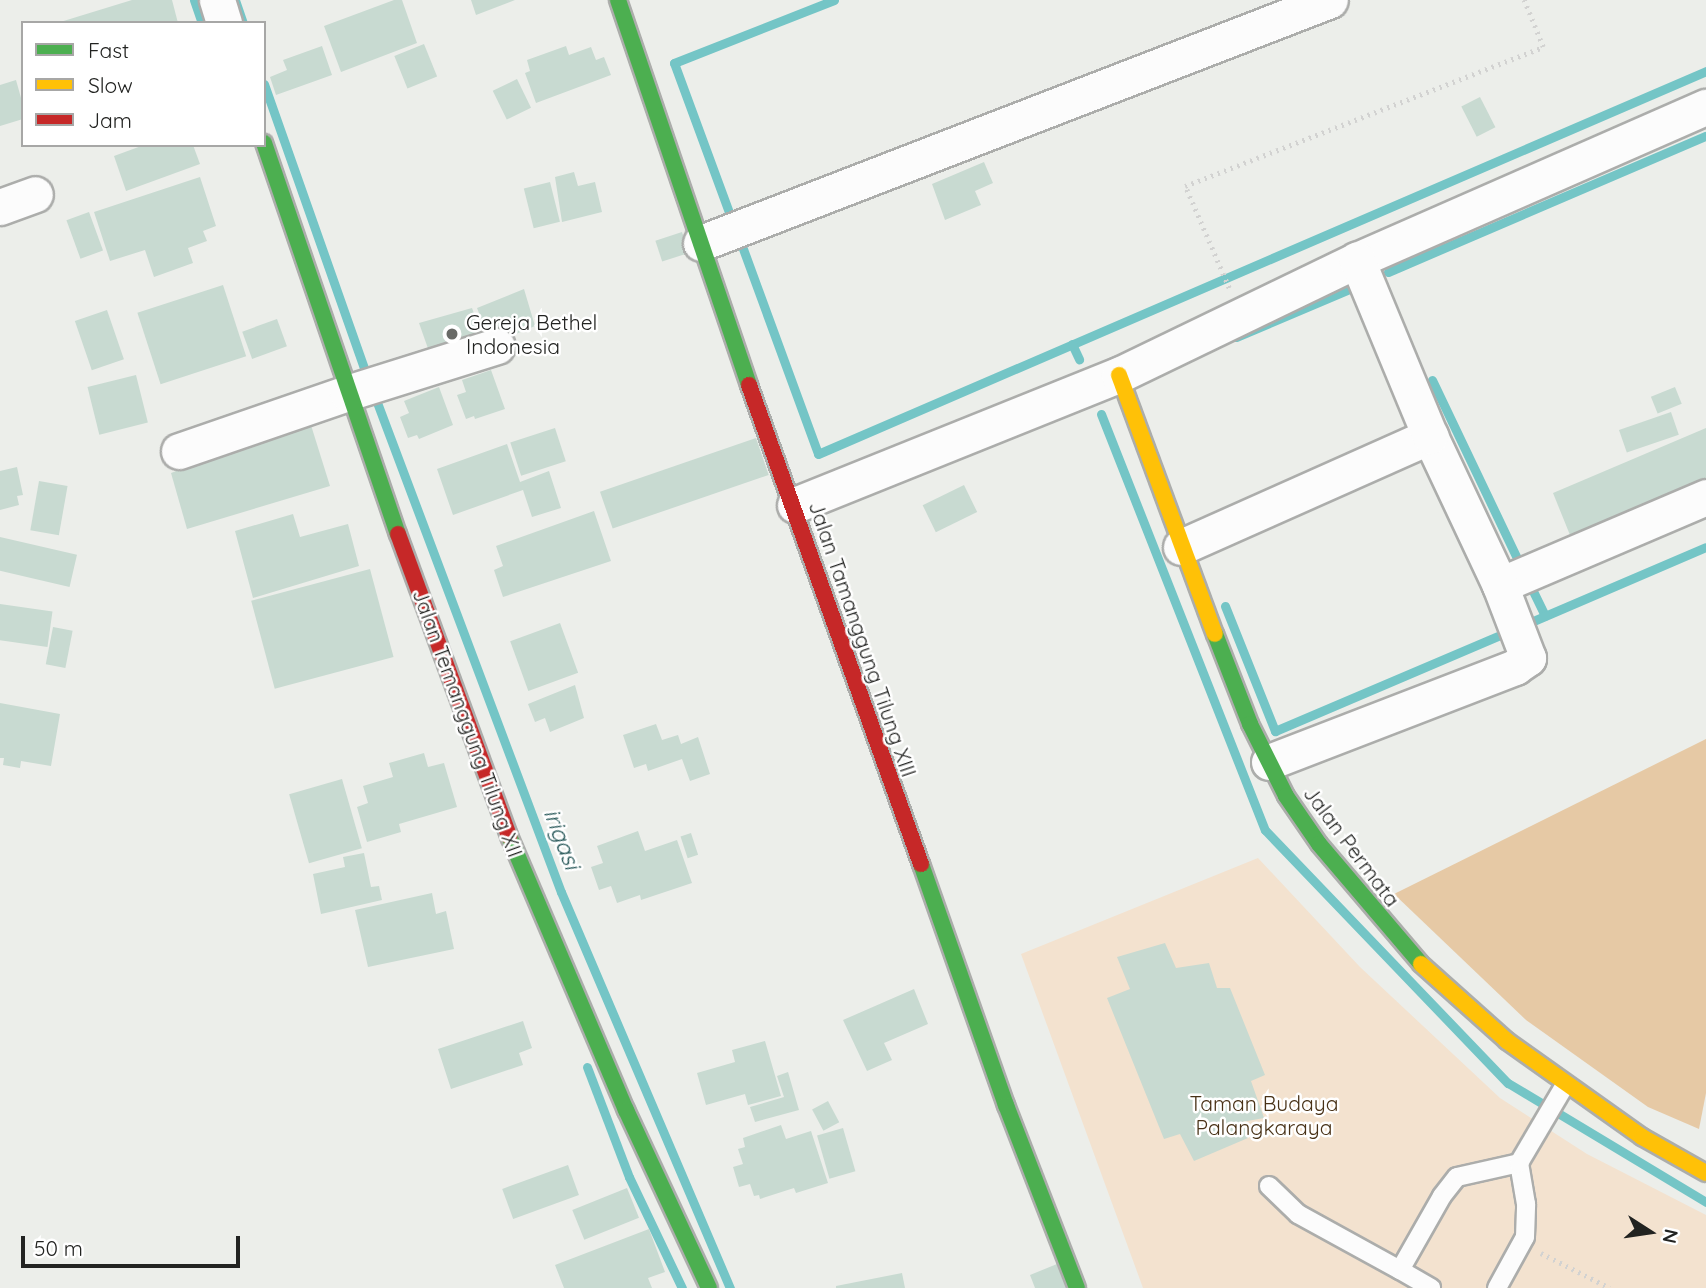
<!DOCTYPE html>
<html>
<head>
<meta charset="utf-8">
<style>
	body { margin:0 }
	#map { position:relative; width:1706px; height:1288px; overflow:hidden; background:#eceeea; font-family:Quicksand,sans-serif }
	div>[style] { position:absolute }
	.green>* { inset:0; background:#f3e2cf }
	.forest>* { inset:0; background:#e6c9a5 }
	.stream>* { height:9px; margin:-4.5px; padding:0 4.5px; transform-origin:4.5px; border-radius:4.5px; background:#74c5c6 }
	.building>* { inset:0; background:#c8dad1; transform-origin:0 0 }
	.path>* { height:4.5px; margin-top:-2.25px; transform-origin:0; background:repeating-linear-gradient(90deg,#d2d2d1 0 2px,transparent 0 7px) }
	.roads { filter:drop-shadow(2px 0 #acadab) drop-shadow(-2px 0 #acadab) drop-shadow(0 2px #acadab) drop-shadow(0 -2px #acadab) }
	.lane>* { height:18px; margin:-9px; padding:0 9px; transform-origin:9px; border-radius:9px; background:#fcfcfc }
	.street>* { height:35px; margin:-17.5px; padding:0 17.5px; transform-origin:17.5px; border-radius:17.5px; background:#fcfcfc }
	.fast>* { height:16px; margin:-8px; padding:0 8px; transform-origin:8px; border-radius:8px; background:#4caf50 }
	.slow>* { height:16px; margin:-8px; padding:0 8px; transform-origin:8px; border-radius:8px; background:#ffc107 }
	.jam>* { height:16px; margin:-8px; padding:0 8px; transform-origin:8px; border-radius:8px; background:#c62828 }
	.dots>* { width:19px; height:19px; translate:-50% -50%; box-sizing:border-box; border:4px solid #fff; border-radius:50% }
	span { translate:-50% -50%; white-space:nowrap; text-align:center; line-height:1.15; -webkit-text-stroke:5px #fff; paint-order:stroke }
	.poi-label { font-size:21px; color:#222321 }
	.left { translate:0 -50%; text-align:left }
	.street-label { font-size:21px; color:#222321 }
	.park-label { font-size:21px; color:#483116 }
	.water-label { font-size:23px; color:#245556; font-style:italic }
	.legend { position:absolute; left:21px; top:21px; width:245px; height:126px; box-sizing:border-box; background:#fff; border:2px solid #a7a7a6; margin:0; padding:9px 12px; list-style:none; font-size:21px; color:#222321 }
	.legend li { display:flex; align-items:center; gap:14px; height:35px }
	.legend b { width:35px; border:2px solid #a7a7a6 }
	.north { position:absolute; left:1615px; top:1197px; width:70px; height:70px; -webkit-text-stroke:5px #fff; paint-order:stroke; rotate:102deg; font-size:19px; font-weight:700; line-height:28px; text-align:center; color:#222321 }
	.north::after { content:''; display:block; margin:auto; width:24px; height:32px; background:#222321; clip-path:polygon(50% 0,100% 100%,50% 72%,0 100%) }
	.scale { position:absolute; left:21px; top:1236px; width:219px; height:32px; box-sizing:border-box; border:4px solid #222321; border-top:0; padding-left:9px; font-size:21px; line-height:24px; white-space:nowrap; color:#222321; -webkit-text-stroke:5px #fff; paint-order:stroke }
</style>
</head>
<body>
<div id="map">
	<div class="green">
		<i style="clip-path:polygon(1258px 858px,1360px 967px,1500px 1098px,1587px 1154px,1706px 1215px,1706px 1288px,1143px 1288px,1021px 954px)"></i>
	</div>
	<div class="forest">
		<i style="clip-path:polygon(1706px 739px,1706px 1093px,1699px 1129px,1648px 1107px,1526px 1020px,1394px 894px)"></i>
	</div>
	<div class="stream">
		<i style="left:194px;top:0;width:24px;rotate:71deg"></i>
		<i style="left:235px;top:0;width:24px;rotate:71deg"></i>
		<i style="left:264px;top:84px;width:314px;rotate:70.6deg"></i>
		<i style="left:730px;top:215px;width:162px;rotate:-110.2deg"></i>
		<i style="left:674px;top:63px;width:172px;rotate:-21.5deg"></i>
		<i style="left:742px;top:246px;width:221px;rotate:69.9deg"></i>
		<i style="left:818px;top:454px;width:967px;rotate:-23.33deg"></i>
		<i style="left:1388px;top:272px;width:346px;rotate:-23.2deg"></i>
		<i style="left:1236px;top:337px;width:121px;rotate:-22.9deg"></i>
		<i style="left:1072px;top:344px;width:17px;rotate:65deg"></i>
		<i style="left:1432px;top:380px;width:199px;rotate:64.5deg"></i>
		<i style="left:375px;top:397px;width:529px;rotate:69.41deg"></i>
		<i style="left:561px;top:892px;width:431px;rotate:66.9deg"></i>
		<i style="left:1101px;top:414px;width:447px;rotate:68.5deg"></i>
		<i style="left:1265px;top:830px;width:351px;rotate:46.2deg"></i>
		<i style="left:1508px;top:1083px;width:231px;rotate:31deg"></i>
		<i style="left:1531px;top:587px;width:32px;rotate:64deg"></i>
		<i style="left:1225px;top:606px;width:135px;rotate:68.2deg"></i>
		<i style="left:1275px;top:731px;width:242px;rotate:-23.1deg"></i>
		<i style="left:1531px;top:622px;width:190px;rotate:-23.2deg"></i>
		<i style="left:587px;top:1067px;width:118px;rotate:69.1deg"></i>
		<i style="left:629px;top:1177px;width:123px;rotate:64.5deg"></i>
	</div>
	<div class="building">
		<i style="clip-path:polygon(132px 0,172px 0,178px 23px,57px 23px)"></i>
		<i style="clip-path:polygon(394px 0,402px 0,417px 43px,341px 72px,324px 26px)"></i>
		<i style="clip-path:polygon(471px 0,515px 0,476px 15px)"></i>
		<i style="left:424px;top:44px;width:35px;height:32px;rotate:68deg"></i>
		<i style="clip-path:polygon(322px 46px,332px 75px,276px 95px,270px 77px,287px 70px,283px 60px)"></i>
		<i style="clip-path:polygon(566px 46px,569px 55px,591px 47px,596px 60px,604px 57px,611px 75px,536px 103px,525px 73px,530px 71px,527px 60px)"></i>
		<i style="left:517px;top:79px;width:32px;height:27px;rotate:64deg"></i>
		<i style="clip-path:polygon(16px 80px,23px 105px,23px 119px,0 126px,0 85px)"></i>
		<i style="left:1480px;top:97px;width:34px;height:21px;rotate:63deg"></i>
		<i style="clip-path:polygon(144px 145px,193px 145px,200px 164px,126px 191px,114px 156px)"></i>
		<i style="clip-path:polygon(984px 162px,993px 183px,975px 191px,981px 205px,945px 220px,932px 184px)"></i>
		<i style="clip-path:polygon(574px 172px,578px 186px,595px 182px,602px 212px,562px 222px,555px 177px)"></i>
		<i style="clip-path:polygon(200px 177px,216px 226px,203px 231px,207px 241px,188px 248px,193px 263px,154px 277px,145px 250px,110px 261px,94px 212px)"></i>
		<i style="left:550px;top:182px;width:41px;height:27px;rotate:76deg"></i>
		<i style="left:89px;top:212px;width:41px;height:24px;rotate:70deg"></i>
		<i style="left:682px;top:232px;width:22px;height:28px;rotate:72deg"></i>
		<i style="left:223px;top:285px;width:75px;height:90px;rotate:72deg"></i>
		<i style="clip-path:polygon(524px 289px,535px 326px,506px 338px,501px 327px,487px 333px,477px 308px)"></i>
		<i style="clip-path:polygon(472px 308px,485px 344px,431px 357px,419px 323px)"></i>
		<i style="left:107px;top:310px;width:52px;height:34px;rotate:71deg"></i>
		<i style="left:277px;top:319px;width:29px;height:37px;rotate:70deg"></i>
		<i style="clip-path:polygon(491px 370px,505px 409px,475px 419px,474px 416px,466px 419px,457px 395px,466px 392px,462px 380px)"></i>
		<i style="left:136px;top:375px;width:49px;height:50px;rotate:76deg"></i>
		<i style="clip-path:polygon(439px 387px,453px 425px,419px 439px,417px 435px,408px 438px,400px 417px,409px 413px,404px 401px)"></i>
		<i style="left:1675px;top:387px;width:18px;height:26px;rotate:68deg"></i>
		<i style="left:1671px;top:412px;width:24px;height:55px;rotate:71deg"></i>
		<i style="clip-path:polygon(310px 422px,330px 486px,187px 529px,171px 473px)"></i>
		<i style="left:555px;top:428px;width:35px;height:47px;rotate:72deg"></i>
		<i style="clip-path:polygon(1706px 428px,1706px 484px,1572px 540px,1553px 493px)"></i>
		<i style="left:756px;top:438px;width:39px;height:165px;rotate:71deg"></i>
		<i style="clip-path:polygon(507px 444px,520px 482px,549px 471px,561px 508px,532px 517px,523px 490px,453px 515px,437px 469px)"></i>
		<i style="clip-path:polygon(17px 467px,23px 495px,17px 496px,19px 505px,0 510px,0 471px)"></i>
		<i style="left:39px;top:481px;width:29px;height:50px;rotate:10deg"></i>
		<i style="left:964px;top:485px;width:30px;height:46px;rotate:64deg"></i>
		<i style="clip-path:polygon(594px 511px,611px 561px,503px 597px,494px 570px,503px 566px,496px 546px)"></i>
		<i style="clip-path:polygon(293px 514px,300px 537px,348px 524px,359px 566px,253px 598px,235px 531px)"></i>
		<i style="left:0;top:537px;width:79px;height:33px;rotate:13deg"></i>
		<i style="left:370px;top:569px;width:91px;height:123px;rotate:75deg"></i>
		<i style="left:0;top:604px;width:53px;height:36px;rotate:8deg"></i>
		<i style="left:560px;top:623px;width:53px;height:53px;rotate:70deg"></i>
		<i style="left:53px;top:627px;width:20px;height:38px;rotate:11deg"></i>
		<i style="clip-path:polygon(575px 685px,584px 718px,550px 732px,545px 718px,535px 722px,528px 704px)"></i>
		<i style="clip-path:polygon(0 703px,60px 714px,51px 766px,21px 761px,20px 768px,3px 765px,4px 758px,0 758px)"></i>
		<i style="clip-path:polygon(656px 724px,662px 740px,678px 735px,681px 744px,698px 737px,710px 774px,690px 781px,682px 759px,648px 771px,646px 764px,634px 768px,623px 735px)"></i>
		<i style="clip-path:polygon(424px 753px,428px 767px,444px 763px,457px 807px,399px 824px,401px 832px,367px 842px,357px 807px,368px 803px,363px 786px,393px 777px,389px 763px)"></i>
		<i style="left:342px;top:779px;width:72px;height:55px;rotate:74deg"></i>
		<i style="clip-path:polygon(638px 831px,645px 851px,677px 840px,692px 883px,641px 900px,640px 895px,617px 903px,611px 886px,599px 890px,591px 867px,603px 863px,597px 846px)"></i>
		<i style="left:691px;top:833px;width:23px;height:11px;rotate:72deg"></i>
		<i style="clip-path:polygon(364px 853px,371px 887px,379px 886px,382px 900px,321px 914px,313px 874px,345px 867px,343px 857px)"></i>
		<i style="clip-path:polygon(432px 893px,436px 914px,446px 911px,454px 949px,368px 967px,355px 910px)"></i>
		<i style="clip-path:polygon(1165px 943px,1176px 968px,1209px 963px,1217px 988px,1230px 988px,1265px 1075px,1251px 1081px,1264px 1118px,1242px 1122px,1248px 1138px,1194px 1161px,1180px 1134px,1164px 1139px,1107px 998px,1130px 989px,1117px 957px)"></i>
		<i style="clip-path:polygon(914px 989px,928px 1024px,884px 1043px,892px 1060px,867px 1071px,843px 1020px)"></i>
		<i style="clip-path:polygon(523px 1021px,532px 1048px,519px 1053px,523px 1065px,451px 1089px,438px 1049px)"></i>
		<i style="clip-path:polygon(765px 1041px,781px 1096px,748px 1105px,745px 1094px,706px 1105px,697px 1073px,735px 1062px,732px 1050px)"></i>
		<i style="clip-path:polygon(788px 1072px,799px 1110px,755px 1122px,750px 1107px,784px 1097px,777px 1076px)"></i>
		<i style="left:828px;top:1101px;width:24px;height:18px;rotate:62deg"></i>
		<i style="clip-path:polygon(781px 1125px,786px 1139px,811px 1131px,828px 1183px,796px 1193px,794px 1188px,760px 1199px,759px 1195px,754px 1196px,750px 1184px,739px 1187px,733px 1167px,743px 1164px,738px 1149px,745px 1147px,743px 1138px)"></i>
		<i style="left:843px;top:1128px;width:45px;height:27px;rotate:74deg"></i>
		<i style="left:568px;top:1165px;width:32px;height:70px;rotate:70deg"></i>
		<i style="left:627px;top:1188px;width:32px;height:59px;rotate:68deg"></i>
		<i style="clip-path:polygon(649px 1229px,665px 1272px,648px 1278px,652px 1288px,564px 1288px,555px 1265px)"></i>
		<i style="clip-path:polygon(1057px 1264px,1066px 1288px,1035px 1288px,1030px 1275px)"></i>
		<i style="clip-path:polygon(902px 1273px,905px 1288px,836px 1288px,836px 1286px)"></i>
	</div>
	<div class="path">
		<i style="left:1229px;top:288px;width:111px;rotate:-113.3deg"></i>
		<i style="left:1185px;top:186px;width:384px;rotate:-21.2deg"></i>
		<i style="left:1543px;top:47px;width:51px;rotate:-112deg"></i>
		<i style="left:1541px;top:1253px;width:77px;rotate:26.9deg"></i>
	</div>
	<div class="roads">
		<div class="lane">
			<i style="left:1269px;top:1186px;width:40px;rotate:44deg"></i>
			<i style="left:1298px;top:1214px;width:116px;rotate:28.8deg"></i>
			<i style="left:1400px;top:1270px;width:85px;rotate:-60.4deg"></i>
			<i style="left:1442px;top:1196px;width:24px;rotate:-52deg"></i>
			<i style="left:1457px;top:1177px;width:64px;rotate:-12.7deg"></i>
			<i style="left:1400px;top:1270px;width:36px;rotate:30deg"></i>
			<i style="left:1497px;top:1288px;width:58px;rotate:-61.2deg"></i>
			<i style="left:1525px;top:1237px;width:33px;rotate:-88deg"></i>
			<i style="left:1526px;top:1204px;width:42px;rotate:-99.7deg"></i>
			<i style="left:1519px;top:1163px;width:91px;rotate:-59.5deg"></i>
		</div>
		<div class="street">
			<i style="left:217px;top:0;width:24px;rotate:73deg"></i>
			<i style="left:0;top:207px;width:37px;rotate:-20deg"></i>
			<i style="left:701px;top:243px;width:674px;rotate:-21.12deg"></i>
			<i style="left:179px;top:451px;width:178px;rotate:-19deg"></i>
			<i style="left:347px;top:393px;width:157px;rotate:-17.4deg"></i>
			<i style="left:795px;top:505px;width:349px;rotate:-21.9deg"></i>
			<i style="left:1119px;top:375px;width:264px;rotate:-25.8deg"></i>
			<i style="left:1357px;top:260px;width:381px;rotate:-23.7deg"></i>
			<i style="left:1181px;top:547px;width:273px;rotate:-24deg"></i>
			<i style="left:1500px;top:585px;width:224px;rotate:-23.1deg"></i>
			<i style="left:1269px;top:762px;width:264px;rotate:-21.1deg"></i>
			<i style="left:1515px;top:667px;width:16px;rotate:-35deg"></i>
			<i style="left:1528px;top:658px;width:78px;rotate:-111deg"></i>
			<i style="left:1500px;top:585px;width:165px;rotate:-115.2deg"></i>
			<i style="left:1430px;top:436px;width:191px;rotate:-112.5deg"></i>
		</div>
		<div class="fast">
			<i style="left:618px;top:0;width:407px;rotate:71.2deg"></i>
			<i style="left:264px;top:143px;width:413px;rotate:71.1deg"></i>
			<i style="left:1215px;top:634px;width:97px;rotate:68.7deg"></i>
			<i style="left:1250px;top:724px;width:80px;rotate:63.4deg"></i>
			<i style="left:1286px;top:796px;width:58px;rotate:55.5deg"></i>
			<i style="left:1319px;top:844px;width:157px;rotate:49.6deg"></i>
			<i style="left:509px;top:836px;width:298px;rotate:66.9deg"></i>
			<i style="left:626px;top:1110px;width:196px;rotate:65deg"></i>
			<i style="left:921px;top:864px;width:256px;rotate:70.6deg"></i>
			<i style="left:1006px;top:1105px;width:196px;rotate:68.8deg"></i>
		</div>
		<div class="slow">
			<i style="left:1119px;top:375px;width:276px;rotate:69.7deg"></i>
			<i style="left:1421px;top:964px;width:115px;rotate:41.8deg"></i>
			<i style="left:1507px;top:1041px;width:166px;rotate:35.4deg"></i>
			<i style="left:1642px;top:1137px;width:73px;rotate:29.4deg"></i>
		</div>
		<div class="jam">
			<i style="left:749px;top:385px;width:509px;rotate:70.25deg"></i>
			<i style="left:398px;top:534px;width:322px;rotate:69.8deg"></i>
		</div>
	</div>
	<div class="dots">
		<i style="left:452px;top:334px;background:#696a67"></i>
	</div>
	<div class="poi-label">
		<span class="left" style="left:466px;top:334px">Gereja Bethel<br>Indonesia</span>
	</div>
	<div class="street-label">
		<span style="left:863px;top:639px;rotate:71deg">Jalan Tamanggung Tilung XIII</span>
		<span style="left:468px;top:723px;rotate:70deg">Jalan Temanggung Tilung XII</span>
		<span style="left:1352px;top:846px;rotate:53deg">Jalan Permata</span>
	</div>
	<div class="park-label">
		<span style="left:1264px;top:1115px">Taman Budaya<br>Palangkaraya</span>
	</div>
	<div class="water-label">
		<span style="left:562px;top:839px;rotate:69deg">irigasi</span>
	</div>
	<ul class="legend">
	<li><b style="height:9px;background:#4caf50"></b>Fast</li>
	<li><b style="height:9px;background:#ffc107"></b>Slow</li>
	<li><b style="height:9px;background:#c62828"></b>Jam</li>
	</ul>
	<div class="north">N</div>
	<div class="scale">50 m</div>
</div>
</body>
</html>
